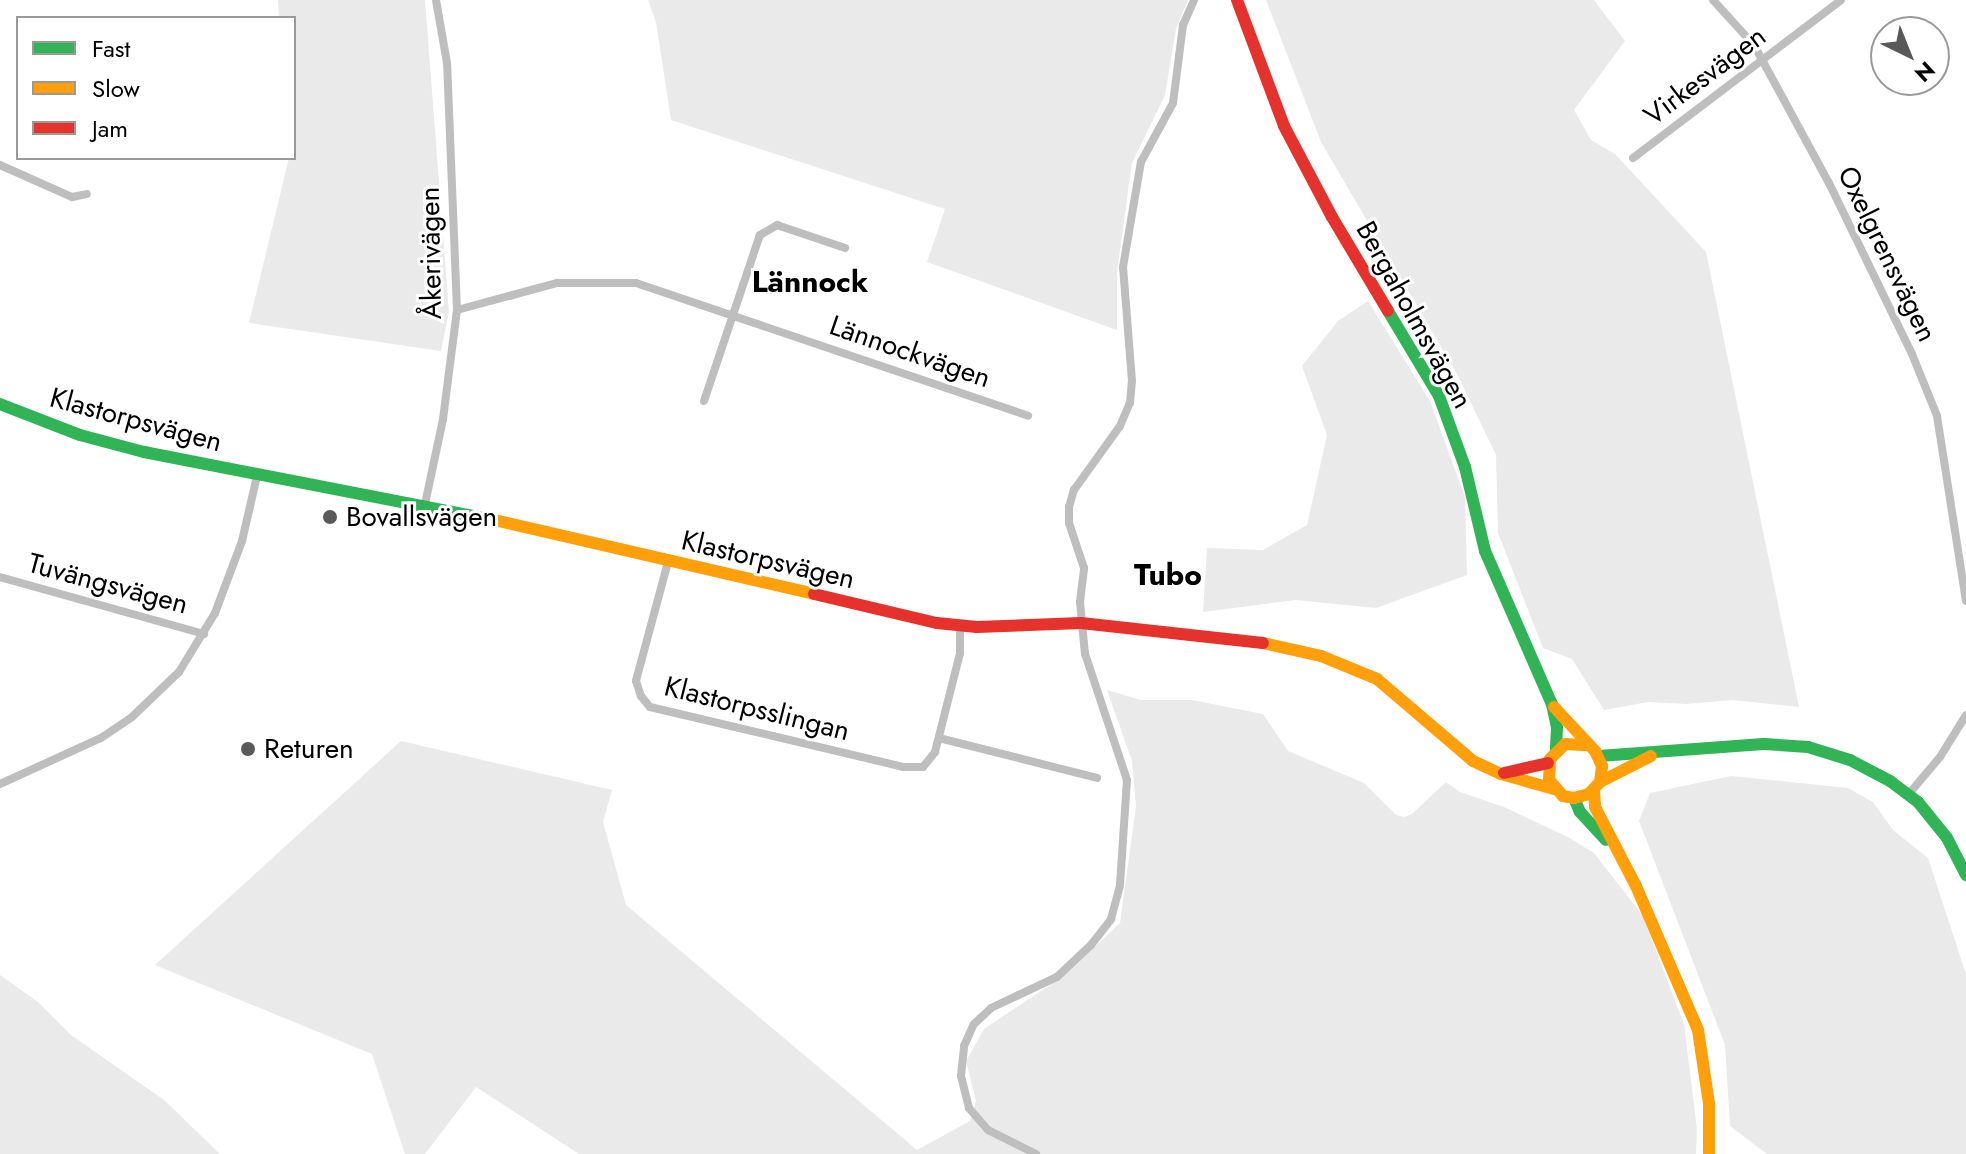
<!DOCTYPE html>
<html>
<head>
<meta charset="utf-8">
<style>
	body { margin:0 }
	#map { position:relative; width:1966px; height:1154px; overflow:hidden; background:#fff; font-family:Jost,sans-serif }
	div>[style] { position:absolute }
	.green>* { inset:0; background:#eaeaea }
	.street>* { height:8px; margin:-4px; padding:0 4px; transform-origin:4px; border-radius:4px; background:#bebebe }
	.fast>* { height:12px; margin:-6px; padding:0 6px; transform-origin:6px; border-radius:6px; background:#30b455 }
	.slow>* { height:12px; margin:-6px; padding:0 6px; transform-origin:6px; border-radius:6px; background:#ff9f0a }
	.jam>* { height:12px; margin:-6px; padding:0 6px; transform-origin:6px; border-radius:6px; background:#e5322d }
	.dots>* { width:22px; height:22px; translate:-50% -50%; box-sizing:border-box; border:4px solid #fff; border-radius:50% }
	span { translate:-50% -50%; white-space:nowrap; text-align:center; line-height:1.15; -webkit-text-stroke:6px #fff; paint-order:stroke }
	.street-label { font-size:28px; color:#000 }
	.poi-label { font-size:28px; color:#000 }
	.left { translate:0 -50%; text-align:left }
	.neighbourhood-label { font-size:30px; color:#000; font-weight:700 }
	.legend { position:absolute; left:16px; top:16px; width:280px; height:144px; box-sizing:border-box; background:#fff; border:2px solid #999; margin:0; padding:10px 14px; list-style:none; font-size:24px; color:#000 }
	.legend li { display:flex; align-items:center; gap:16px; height:40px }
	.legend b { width:40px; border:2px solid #999 }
	.north { position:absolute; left:1870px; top:16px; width:80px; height:80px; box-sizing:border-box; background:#fff; border:2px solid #999; border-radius:50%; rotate:137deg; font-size:22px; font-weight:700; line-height:32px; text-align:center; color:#000 }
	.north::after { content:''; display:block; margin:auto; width:28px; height:36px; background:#595959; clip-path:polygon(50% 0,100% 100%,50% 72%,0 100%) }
</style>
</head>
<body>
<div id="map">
	<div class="green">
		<i style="clip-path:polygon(278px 0,425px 0,449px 312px,441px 351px,249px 323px,289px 158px,294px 158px,294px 18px,279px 18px)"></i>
		<i style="clip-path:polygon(648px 0,1188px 0,1176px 29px,1165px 95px,1132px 163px,1117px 272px,1117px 330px,927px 262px,945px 209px,671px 120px,656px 22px)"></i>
		<i style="clip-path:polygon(1266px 0,1594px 0,1625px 41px,1574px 110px,1591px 140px,1615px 154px,1706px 252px,1799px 707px,1733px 700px,1687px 704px,1648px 702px,1604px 710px,1572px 659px,1543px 648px,1498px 533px,1496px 455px,1457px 374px,1321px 142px)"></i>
		<i style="clip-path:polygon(1368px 301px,1430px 401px,1465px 497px,1467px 575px,1376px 608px,1295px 600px,1203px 612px,1207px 548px,1263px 550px,1307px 525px,1327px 435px,1302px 366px,1338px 321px)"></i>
		<i style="clip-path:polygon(1107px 690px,1141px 700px,1192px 700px,1263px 714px,1288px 751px,1364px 783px,1396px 815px,1404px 817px,1412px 814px,1446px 782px,1460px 792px,1504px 807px,1568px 837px,1594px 853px,1643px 916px,1684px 1024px,1697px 1129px,1696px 1154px,579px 1154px,476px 1087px,425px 1154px,405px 1154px,372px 1054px,155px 965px,401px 741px,612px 790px,603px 822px,626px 905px,917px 1150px,970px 1121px,976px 1101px,966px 1061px,984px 1029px,1065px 975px,1120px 923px,1136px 806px,1132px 761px)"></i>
		<i style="clip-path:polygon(1731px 776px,1848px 788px,1873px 802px,1893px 830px,1928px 858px,1966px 974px,1966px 1154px,1767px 1154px,1730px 1126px,1725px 1045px,1639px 821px,1650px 793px)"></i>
		<i style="clip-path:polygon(0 975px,38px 1002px,71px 1035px,164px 1100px,220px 1154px,0 1154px)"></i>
	</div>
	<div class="street">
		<i style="left:1713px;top:0;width:61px;rotate:47.7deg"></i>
		<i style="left:1754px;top:45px;width:157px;rotate:61.5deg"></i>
		<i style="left:1829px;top:183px;width:190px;rotate:64.1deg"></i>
		<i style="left:1912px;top:354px;width:67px;rotate:68deg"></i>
		<i style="left:1937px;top:416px;width:187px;rotate:81.1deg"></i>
		<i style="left:1633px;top:158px;width:261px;rotate:-37.2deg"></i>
		<i style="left:0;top:165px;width:79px;rotate:24deg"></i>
		<i style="left:72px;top:197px;width:15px;rotate:-11deg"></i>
		<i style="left:457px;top:310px;width:104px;rotate:-15.1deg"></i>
		<i style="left:557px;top:283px;width:79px"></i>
		<i style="left:636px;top:283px;width:414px;rotate:18.7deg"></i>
		<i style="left:704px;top:401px;width:175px;rotate:-71.4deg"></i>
		<i style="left:760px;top:235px;width:20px;rotate:-30deg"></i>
		<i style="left:777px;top:225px;width:72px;rotate:18.7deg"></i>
		<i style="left:425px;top:504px;width:87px;rotate:-78deg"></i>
		<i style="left:443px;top:419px;width:110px;rotate:-82.7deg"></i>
		<i style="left:457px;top:310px;width:247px;rotate:-92.3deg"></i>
		<i style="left:447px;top:63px;width:64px;rotate:-99.9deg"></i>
		<i style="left:668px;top:562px;width:123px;rotate:105.1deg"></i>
		<i style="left:636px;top:681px;width:16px;rotate:72deg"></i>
		<i style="left:641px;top:696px;width:14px;rotate:51deg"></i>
		<i style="left:650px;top:707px;width:260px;rotate:13.3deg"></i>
		<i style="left:903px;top:767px;width:20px"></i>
		<i style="left:923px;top:767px;width:19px;rotate:-51deg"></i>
		<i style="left:935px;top:752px;width:102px;rotate:-75.8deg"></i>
		<i style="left:960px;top:653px;width:27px;rotate:-90deg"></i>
		<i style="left:0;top:577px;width:212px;rotate:15.6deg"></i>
		<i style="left:939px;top:738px;width:163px;rotate:14.2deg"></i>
		<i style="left:0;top:784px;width:111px;rotate:-24.5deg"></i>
		<i style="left:101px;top:738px;width:37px;rotate:-34deg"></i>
		<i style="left:132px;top:717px;width:65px;rotate:-43.8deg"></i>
		<i style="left:179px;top:672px;width:69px;rotate:-58.6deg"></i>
		<i style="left:215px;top:613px;width:77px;rotate:-69.4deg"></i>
		<i style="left:242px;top:541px;width:67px;rotate:-77deg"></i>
		<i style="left:1908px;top:795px;width:50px;rotate:-49.9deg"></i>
		<i style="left:1940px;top:757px;width:49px;rotate:-58.2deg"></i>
		<i style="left:1036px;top:1154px;width:54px;rotate:-153.4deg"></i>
		<i style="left:988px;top:1130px;width:29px;rotate:-131deg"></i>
		<i style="left:969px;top:1108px;width:33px;rotate:-104deg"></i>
		<i style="left:961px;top:1076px;width:30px;rotate:-84deg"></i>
		<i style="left:964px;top:1046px;width:24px;rotate:-66deg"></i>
		<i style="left:974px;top:1024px;width:23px;rotate:-43deg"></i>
		<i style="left:991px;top:1008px;width:73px;rotate:-25.2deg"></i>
		<i style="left:1057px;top:977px;width:47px;rotate:-43.3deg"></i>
		<i style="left:1091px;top:945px;width:33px;rotate:-52deg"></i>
		<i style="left:1111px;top:919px;width:35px;rotate:-75deg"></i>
		<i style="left:1120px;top:885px;width:105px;rotate:-86.2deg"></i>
		<i style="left:1127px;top:780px;width:133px;rotate:-108.4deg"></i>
		<i style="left:1085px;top:654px;width:52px;rotate:-95.5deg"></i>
		<i style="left:1080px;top:602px;width:34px;rotate:-83deg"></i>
		<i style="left:1084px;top:568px;width:47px;rotate:-108.4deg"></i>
		<i style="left:1069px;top:523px;width:16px;rotate:-90deg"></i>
		<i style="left:1069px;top:507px;width:18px;rotate:-74deg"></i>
		<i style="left:1074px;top:490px;width:79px;rotate:-54.3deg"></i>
		<i style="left:1120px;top:426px;width:25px;rotate:-67deg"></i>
		<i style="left:1130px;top:403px;width:22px;rotate:-85deg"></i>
		<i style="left:1132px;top:381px;width:114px;rotate:-94.5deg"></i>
		<i style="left:1123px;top:267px;width:107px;rotate:-80.3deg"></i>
		<i style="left:1141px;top:162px;width:67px;rotate:-61.5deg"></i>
		<i style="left:1173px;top:103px;width:79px;rotate:-82.7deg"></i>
		<i style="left:1183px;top:25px;width:27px;rotate:-66deg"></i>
	</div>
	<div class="fast">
		<i style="left:1388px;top:311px;width:99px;rotate:59deg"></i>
		<i style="left:1439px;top:396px;width:76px;rotate:69.9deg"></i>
		<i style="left:1465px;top:467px;width:86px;rotate:76.6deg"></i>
		<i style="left:1485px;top:551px;width:167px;rotate:66.4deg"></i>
		<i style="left:1552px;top:704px;width:25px;rotate:78deg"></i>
		<i style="left:1557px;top:728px;width:22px;rotate:93deg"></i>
		<i style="left:0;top:404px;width:86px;rotate:21.2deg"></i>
		<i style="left:80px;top:435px;width:66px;rotate:14.9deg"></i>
		<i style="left:144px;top:452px;width:352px;rotate:11deg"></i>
		<i style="left:1599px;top:756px;width:165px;rotate:-4.2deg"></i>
		<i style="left:1764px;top:744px;width:44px;rotate:3.9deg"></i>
		<i style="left:1808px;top:747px;width:44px;rotate:17.2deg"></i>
		<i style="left:1850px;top:760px;width:45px;rotate:27.7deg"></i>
		<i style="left:1890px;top:781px;width:35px;rotate:37deg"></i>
		<i style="left:1918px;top:802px;width:46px;rotate:51.1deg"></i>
		<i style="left:1947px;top:838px;width:42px;rotate:62.8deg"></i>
		<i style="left:1574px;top:798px;width:15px;rotate:67deg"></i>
		<i style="left:1580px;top:812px;width:38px;rotate:47deg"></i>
	</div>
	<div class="slow">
		<i style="left:490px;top:519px;width:333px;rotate:13deg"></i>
		<i style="left:1263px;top:643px;width:59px;rotate:12.6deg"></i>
		<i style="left:1321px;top:656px;width:61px;rotate:22.3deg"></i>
		<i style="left:1377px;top:679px;width:126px;rotate:40.5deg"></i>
		<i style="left:1473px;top:761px;width:31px;rotate:25deg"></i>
		<i style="left:1501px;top:774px;width:55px;rotate:15.8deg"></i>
		<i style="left:1554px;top:707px;width:60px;rotate:47deg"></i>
		<i style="left:1595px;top:751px;width:17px;rotate:65deg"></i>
		<i style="left:1602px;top:766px;width:16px;rotate:97deg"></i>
		<i style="left:1600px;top:782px;width:16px;rotate:133deg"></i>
		<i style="left:1589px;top:794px;width:16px;rotate:165deg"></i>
		<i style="left:1574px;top:798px;width:11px;rotate:-170deg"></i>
		<i style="left:1563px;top:796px;width:21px;rotate:-131deg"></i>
		<i style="left:1549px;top:780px;width:21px;rotate:-87deg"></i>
		<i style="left:1550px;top:759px;width:21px;rotate:-45deg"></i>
		<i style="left:1565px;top:744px;width:22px;rotate:3deg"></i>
		<i style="left:1600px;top:782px;width:57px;rotate:-27deg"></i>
		<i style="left:1594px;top:791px;width:16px;rotate:86deg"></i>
		<i style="left:1595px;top:807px;width:89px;rotate:62.6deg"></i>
		<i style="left:1636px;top:886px;width:157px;rotate:66.7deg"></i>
		<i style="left:1698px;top:1030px;width:75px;rotate:81.5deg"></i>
		<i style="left:1709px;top:1104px;width:50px;rotate:90deg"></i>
	</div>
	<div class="jam">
		<i style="left:1237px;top:0;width:134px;rotate:69.5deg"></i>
		<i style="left:1284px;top:126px;width:103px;rotate:62.2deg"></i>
		<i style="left:1332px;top:217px;width:109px;rotate:59.2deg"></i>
		<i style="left:814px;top:594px;width:126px;rotate:13.3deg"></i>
		<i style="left:937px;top:623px;width:40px;rotate:5.7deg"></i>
		<i style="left:977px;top:627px;width:104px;rotate:-2.2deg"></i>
		<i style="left:1081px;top:623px;width:183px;rotate:6.3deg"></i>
		<i style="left:1504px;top:773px;width:45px;rotate:-12.8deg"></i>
	</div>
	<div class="dots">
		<i style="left:330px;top:517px;background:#595959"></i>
		<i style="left:248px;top:749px;background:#595959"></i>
	</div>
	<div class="street-label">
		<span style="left:1705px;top:76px;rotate:-37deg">Virkesvägen</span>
		<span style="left:431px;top:253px;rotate:-91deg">Åkerivägen</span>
		<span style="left:1887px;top:254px;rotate:64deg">Oxelgrensvägen</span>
		<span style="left:1414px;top:315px;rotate:61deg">Bergaholmsvägen</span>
		<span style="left:910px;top:352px;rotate:19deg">Lännockvägen</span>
		<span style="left:136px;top:420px;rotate:15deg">Klastorpsvägen</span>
		<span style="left:768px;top:560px;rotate:13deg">Klastorpsvägen</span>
		<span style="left:108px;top:584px;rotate:15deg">Tuvängsvägen</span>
		<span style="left:757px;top:709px;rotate:14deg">Klastorpsslingan</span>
	</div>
	<div class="poi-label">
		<span class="left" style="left:346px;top:517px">Bovallsvägen</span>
		<span class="left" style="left:264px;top:749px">Returen</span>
	</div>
	<div class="neighbourhood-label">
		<span style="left:810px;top:282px">Lännock</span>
		<span style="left:1168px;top:575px">Tubo</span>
	</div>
	<ul class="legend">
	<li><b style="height:10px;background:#30b455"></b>Fast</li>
	<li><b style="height:10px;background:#ff9f0a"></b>Slow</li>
	<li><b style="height:10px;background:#e5322d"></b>Jam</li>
	</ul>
	<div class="north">N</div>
</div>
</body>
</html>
